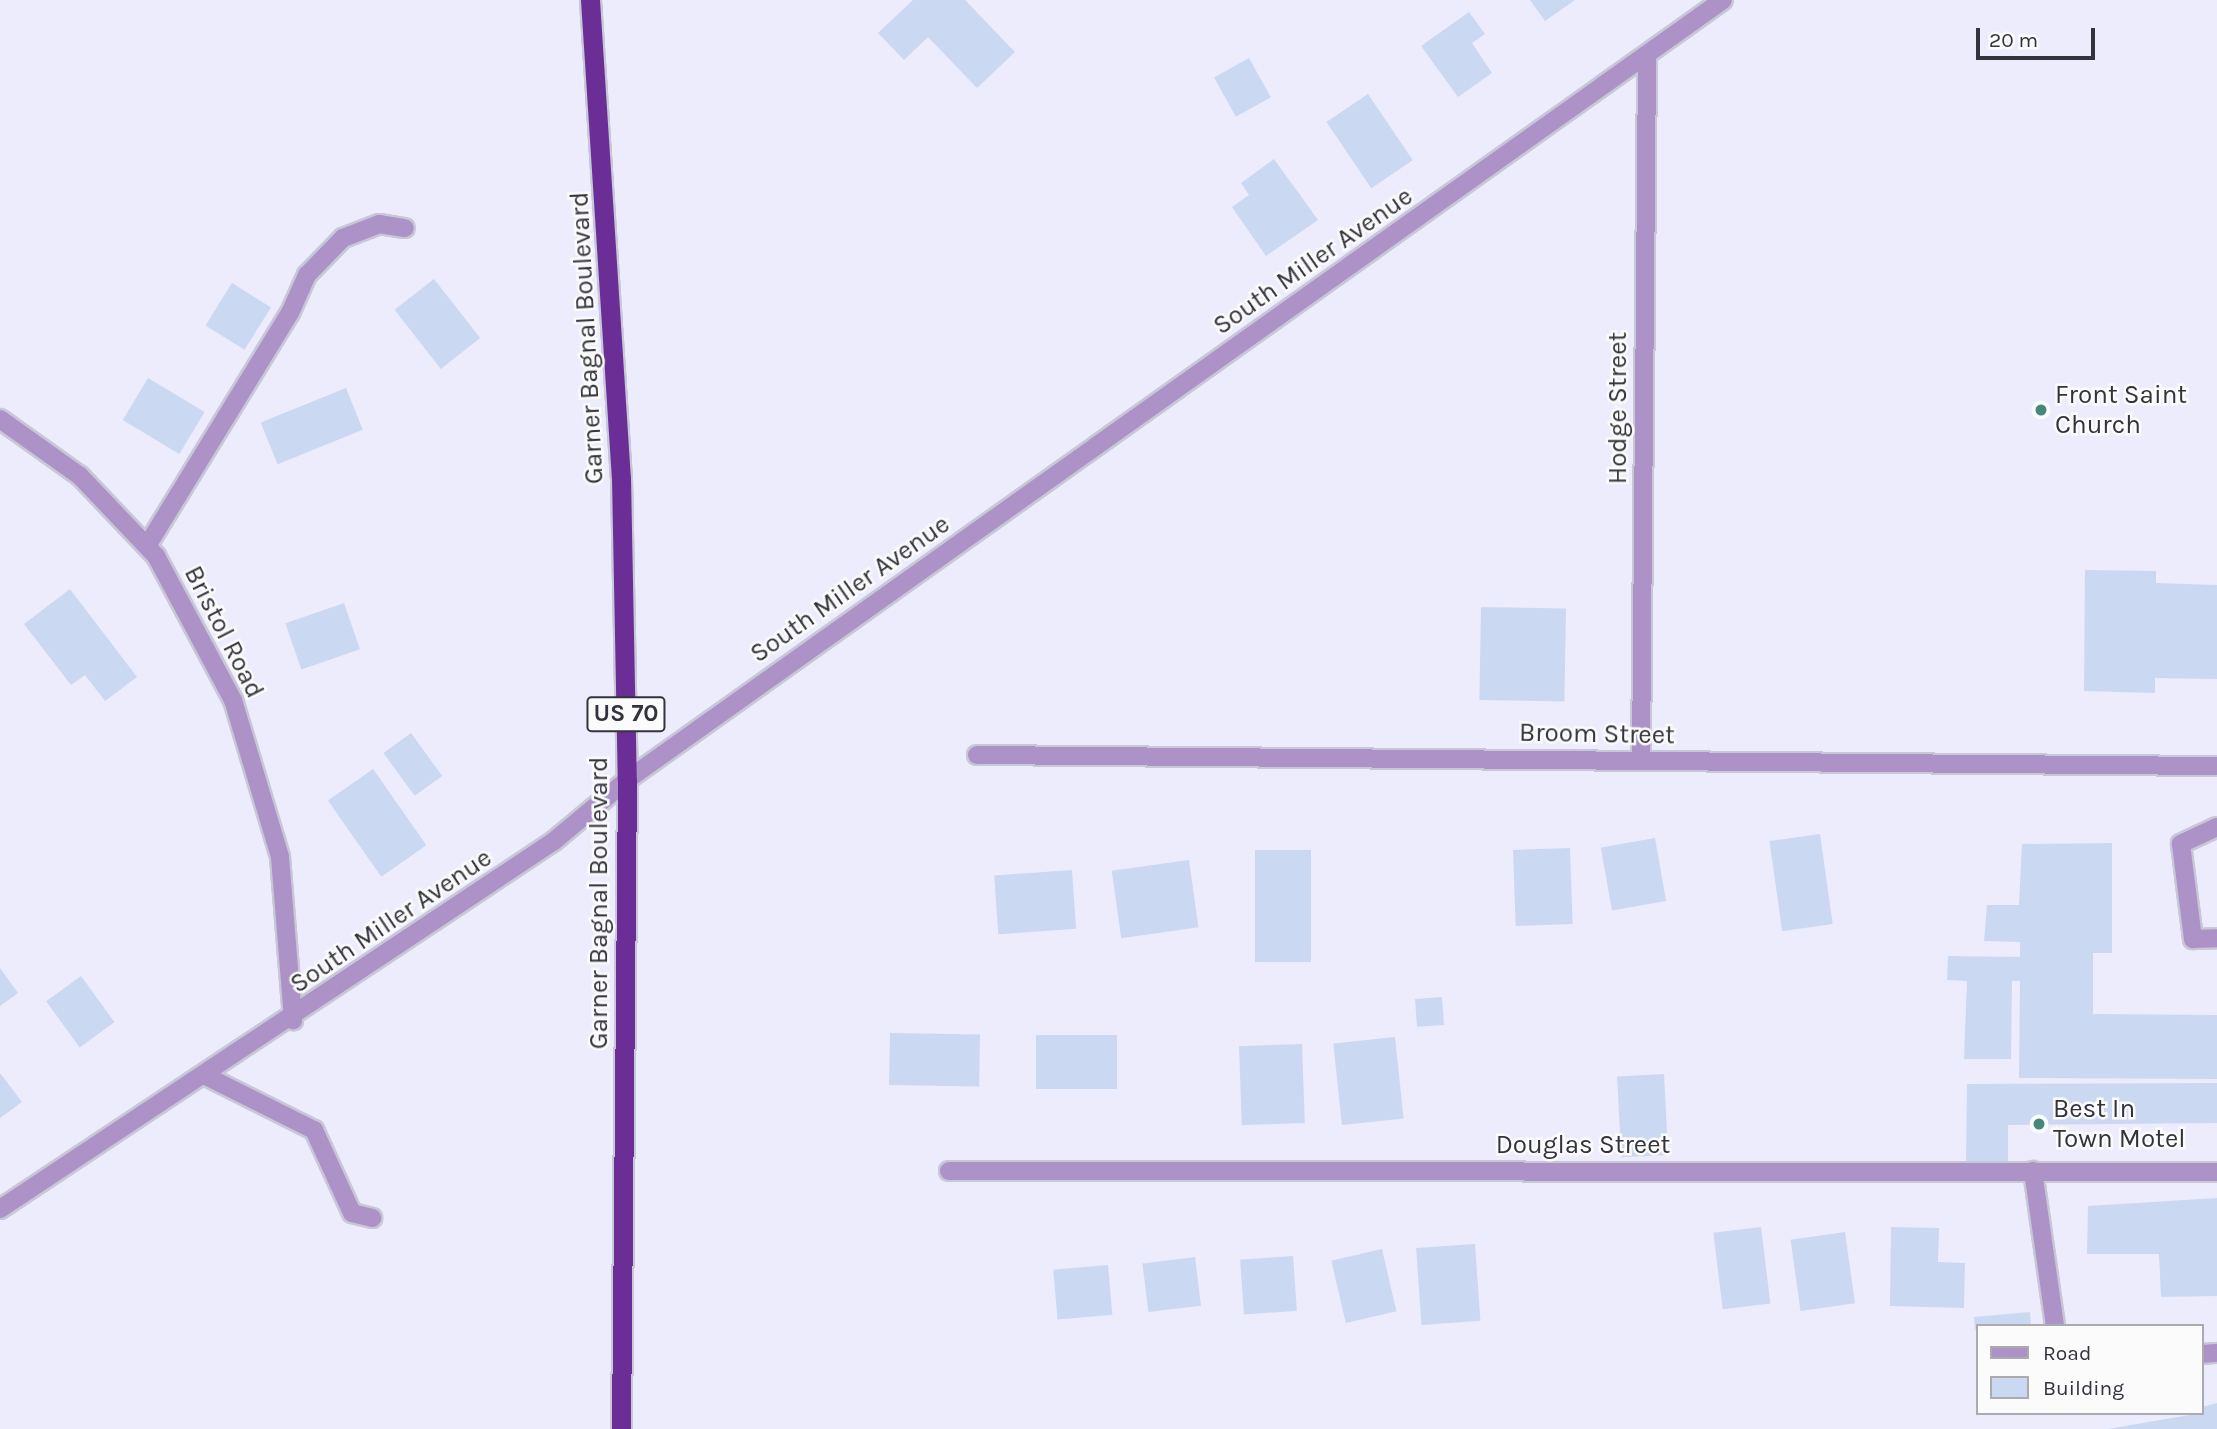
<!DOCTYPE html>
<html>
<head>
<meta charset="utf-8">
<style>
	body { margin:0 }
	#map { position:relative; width:2217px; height:1429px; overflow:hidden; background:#ececfd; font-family:Karla,sans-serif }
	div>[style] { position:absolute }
	.building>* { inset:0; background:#cbd8f1; transform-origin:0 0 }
	.roads { filter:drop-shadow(2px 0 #c7c7d7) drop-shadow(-2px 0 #c7c7d7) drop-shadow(0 2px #c7c7d7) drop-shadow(0 -2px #c7c7d7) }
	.service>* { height:18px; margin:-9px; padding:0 9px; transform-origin:9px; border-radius:9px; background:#ac92c6 }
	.minor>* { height:18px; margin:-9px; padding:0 9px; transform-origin:9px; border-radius:9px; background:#ac92c6 }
	.trunk>* { height:19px; margin:-9.5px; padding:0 9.5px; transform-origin:9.5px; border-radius:9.5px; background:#6b2e97 }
	.dots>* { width:19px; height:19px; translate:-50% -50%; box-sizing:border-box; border:4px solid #fbfbfb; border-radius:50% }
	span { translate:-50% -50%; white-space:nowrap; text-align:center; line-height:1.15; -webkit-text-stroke:5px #fbfbfb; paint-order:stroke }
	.shield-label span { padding:2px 5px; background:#fbfbfb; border:2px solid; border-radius:5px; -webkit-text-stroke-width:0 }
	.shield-label { font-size:24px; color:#33333e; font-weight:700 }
	.street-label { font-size:26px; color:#33333e }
	.poi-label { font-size:26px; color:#33333e }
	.left { translate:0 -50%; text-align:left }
	.legend { position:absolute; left:1976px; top:1324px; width:228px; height:91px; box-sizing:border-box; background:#fbfbfb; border:2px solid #ababaf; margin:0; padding:9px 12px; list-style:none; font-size:21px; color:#33333e }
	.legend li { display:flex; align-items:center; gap:14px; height:35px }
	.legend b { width:35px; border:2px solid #ababaf }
	.scale { position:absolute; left:1976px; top:28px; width:119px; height:32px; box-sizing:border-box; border:4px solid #33333e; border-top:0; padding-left:9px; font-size:21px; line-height:24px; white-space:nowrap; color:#33333e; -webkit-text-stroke:5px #fbfbfb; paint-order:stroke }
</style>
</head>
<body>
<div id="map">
	<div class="building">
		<i style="clip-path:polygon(913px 0,965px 0,1015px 52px,977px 88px,928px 37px,904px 60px,878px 33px)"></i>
		<i style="clip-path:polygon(1530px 0,1575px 0,1545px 21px)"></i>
		<i style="clip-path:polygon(1469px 12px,1485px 34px,1472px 43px,1492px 73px,1458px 97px,1421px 46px)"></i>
		<i style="left:1249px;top:58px;width:45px;height:40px;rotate:61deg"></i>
		<i style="left:1368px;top:94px;width:80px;height:50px;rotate:56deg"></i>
		<i style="clip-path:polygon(1274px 159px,1318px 220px,1266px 256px,1232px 207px,1249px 195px,1241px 183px)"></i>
		<i style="left:434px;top:279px;width:75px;height:50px;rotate:52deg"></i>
		<i style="left:232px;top:283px;width:46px;height:50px;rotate:32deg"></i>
		<i style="left:148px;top:378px;width:66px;height:49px;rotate:31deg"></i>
		<i style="left:346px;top:388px;width:45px;height:92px;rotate:68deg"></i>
		<i style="clip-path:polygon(2085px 570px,2156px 571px,2156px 583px,2217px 585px,2217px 679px,2155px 678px,2155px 693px,2084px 691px)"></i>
		<i style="clip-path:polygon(70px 589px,137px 677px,105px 701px,85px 675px,71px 685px,24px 624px)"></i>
		<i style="left:344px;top:603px;width:49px;height:62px;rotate:71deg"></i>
		<i style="left:1481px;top:607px;width:85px;height:93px;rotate:1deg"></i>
		<i style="left:411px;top:733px;width:53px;height:34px;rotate:54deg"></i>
		<i style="left:373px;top:769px;width:93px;height:55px;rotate:55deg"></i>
		<i style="left:1820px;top:834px;width:91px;height:51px;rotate:82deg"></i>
		<i style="left:1655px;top:838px;width:64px;height:55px;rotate:80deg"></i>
		<i style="clip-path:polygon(2112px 843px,2112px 953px,2093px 953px,2093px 1014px,2217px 1015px,2217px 1079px,2019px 1078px,2020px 981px,2012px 981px,2011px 1059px,1964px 1059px,1967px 981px,1947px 980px,1948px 956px,2020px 957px,2020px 942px,1984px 941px,1987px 905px,2019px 905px,2022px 844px)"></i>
		<i style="left:1570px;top:848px;width:76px;height:57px;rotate:88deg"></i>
		<i style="left:1255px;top:850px;width:56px;height:112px"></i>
		<i style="left:1189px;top:860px;width:68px;height:78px;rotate:82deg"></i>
		<i style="left:1072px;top:870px;width:59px;height:78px;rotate:86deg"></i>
		<i style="clip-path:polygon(0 968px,18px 993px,0 1006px)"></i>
		<i style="left:81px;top:976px;width:57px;height:43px;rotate:54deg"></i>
		<i style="left:1442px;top:997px;width:28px;height:27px;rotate:86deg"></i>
		<i style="left:890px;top:1033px;width:90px;height:52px;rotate:1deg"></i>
		<i style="left:1036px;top:1035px;width:81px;height:54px"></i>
		<i style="left:1395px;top:1037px;width:82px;height:62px;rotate:84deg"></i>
		<i style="left:1302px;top:1044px;width:79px;height:63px;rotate:88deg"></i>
		<i style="clip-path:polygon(0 1073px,22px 1102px,0 1118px)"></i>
		<i style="left:1664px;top:1074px;width:81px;height:47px;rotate:87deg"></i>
		<i style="clip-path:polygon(2217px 1083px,2217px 1123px,2008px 1125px,2008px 1163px,1966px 1164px,1967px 1084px)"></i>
		<i style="clip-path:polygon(2217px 1198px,2217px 1296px,2161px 1297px,2159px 1254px,2087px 1254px,2088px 1206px)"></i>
		<i style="left:1761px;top:1227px;width:77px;height:48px;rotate:83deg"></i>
		<i style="clip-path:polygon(1891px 1227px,1939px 1228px,1938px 1262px,1965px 1263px,1964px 1308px,1890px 1306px)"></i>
		<i style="left:1845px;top:1232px;width:72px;height:55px;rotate:82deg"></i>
		<i style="left:1475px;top:1244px;width:77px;height:59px;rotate:86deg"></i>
		<i style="left:1382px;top:1249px;width:64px;height:52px;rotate:77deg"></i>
		<i style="left:1293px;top:1256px;width:55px;height:53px;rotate:86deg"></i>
		<i style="left:1195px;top:1257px;width:49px;height:53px;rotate:83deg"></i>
		<i style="left:1108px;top:1265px;width:50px;height:55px;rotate:85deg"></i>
		<i style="clip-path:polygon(2030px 1312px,2031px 1326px,1977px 1326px,1975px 1331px,1974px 1317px)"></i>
		<i style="clip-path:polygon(2217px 1403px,2217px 1429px,2108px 1429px,2201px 1413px,2201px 1407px)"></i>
	</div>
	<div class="roads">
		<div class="service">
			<i style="left:147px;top:546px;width:273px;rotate:-58.5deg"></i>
			<i style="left:290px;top:313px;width:42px;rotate:-65.9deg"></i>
			<i style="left:307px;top:275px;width:52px;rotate:-45.8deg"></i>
			<i style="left:343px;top:238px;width:39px;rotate:-21deg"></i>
			<i style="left:379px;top:224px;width:26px;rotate:9deg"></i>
			<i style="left:2217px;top:827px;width:40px;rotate:155deg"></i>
			<i style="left:2181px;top:844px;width:96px;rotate:82.8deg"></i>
			<i style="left:2193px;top:939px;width:24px;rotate:-2deg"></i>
			<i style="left:2033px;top:1171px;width:157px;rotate:81.9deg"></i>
			<i style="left:2201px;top:1354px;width:16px;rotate:-4deg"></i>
		</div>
		<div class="minor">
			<i style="left:0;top:419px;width:98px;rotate:35.5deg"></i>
			<i style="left:80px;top:476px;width:110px;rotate:46.5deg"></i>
			<i style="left:156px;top:556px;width:163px;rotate:61.9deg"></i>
			<i style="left:233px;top:700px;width:164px;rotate:73.3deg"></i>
			<i style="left:280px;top:857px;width:164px;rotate:85.4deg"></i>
			<i style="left:977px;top:755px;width:1240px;rotate:0.51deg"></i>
			<i style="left:1641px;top:761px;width:705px;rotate:-89.51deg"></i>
			<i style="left:206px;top:1076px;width:121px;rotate:26.6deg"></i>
			<i style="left:314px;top:1130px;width:91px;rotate:65.4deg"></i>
			<i style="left:352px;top:1213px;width:21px;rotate:14deg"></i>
			<i style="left:949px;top:1171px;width:1268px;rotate:0.05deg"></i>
			<i style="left:0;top:1209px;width:665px;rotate:-33.59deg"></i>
			<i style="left:554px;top:841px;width:95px;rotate:-39.9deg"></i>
			<i style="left:627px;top:780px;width:1345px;rotate:-35.44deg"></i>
		</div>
		<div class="trunk">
			<i style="left:590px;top:0;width:479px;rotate:86.3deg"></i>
			<i style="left:621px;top:478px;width:302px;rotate:88.9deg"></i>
			<i style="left:627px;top:780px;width:649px;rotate:90.53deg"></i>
		</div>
	</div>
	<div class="dots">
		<i style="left:2041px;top:410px;background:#46897b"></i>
		<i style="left:2039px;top:1124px;background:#46897b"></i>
	</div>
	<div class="shield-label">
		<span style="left:626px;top:714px">US 70</span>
	</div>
	<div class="street-label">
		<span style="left:1313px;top:261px;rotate:-35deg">South Miller Avenue</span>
		<span style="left:587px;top:338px;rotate:-93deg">Garner Bagnal Boulevard</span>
		<span style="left:1618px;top:408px;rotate:-90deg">Hodge Street</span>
		<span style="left:850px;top:589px;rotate:-35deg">South Miller Avenue</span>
		<span style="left:224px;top:632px;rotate:63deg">Bristol Road</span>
		<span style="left:1597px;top:734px;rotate:1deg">Broom Street</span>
		<span style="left:599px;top:903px;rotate:-90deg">Garner Bagnal Boulevard</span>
		<span style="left:391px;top:921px;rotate:-34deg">South Miller Avenue</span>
		<span style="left:1583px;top:1145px">Douglas Street</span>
	</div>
	<div class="poi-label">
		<span class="left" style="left:2055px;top:410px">Front Saint<br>Church</span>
		<span class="left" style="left:2053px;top:1124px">Best In<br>Town Motel</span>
	</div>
	<ul class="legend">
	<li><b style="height:9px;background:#ac92c6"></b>Road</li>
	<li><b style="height:19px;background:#cbd8f1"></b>Building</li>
	</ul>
	<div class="scale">20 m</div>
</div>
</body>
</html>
